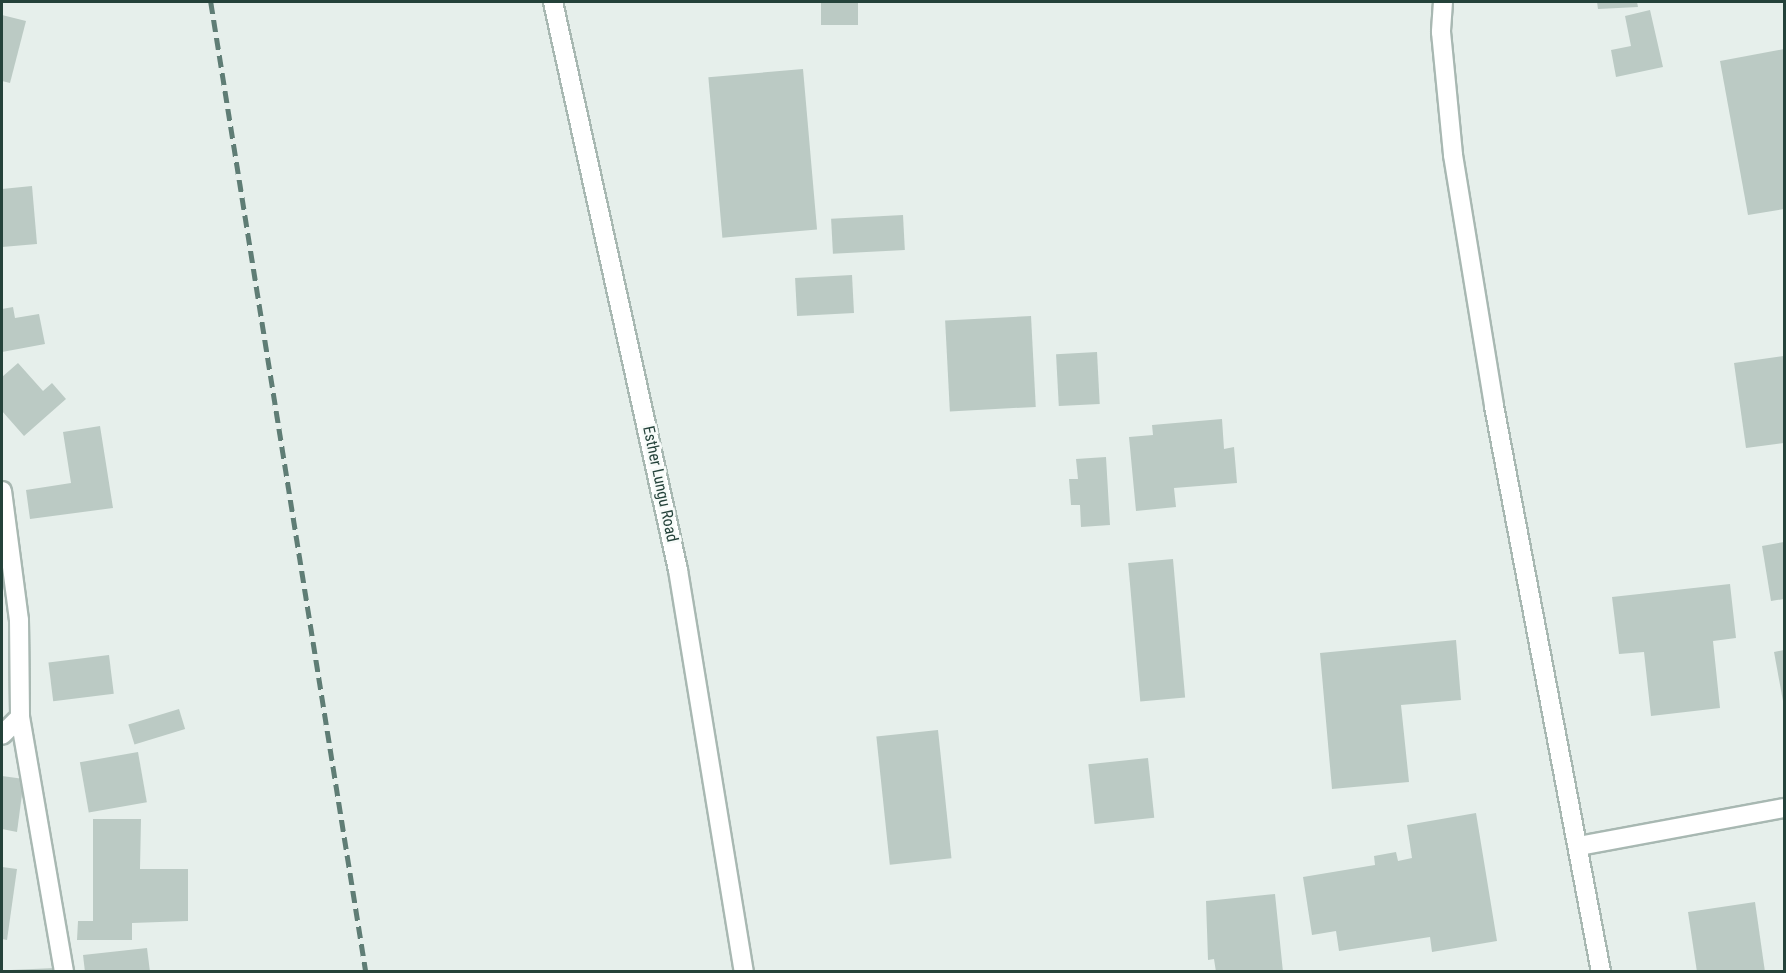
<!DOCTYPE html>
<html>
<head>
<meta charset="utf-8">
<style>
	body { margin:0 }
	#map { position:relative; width:1786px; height:973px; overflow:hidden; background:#e6efeb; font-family:"Roboto Condensed",sans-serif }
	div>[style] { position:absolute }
	.building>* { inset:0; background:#bbcac4; transform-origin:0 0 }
	.roads { filter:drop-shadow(2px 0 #a8b8b2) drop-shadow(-2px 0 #a8b8b2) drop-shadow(0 2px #a8b8b2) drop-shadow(0 -2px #a8b8b2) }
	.minor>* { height:18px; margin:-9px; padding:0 9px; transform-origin:9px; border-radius:9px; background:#fff }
	.rail>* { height:4.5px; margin-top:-2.25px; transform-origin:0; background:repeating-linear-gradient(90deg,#5f7d75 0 12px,transparent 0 18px) }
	span { translate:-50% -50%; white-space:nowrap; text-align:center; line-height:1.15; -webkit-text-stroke:5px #f7fbf9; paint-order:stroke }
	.street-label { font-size:16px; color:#24423a }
	.frame { position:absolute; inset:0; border:3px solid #24423a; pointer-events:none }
</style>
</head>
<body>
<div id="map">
	<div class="building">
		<i style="left:821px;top:2px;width:37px;height:23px"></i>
		<i style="clip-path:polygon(1597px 2px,1637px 2px,1638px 7px,1598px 9px)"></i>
		<i style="clip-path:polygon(1650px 10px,1663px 67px,1616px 77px,1611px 50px,1631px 46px,1625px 16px)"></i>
		<i style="clip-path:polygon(2px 15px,26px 21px,10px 83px,2px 81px)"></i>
		<i style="clip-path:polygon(1784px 49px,1784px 209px,1748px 215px,1720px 61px)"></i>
		<i style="left:803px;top:69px;width:161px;height:95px;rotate:85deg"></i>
		<i style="clip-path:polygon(32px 186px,37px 244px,2px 247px,2px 189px)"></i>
		<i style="left:903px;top:215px;width:35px;height:72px;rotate:87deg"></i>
		<i style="left:852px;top:275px;width:38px;height:57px;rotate:87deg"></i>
		<i style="clip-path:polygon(13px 307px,15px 318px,39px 314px,45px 344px,2px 352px,2px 309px)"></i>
		<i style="left:1031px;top:316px;width:91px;height:86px;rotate:87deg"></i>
		<i style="left:1097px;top:352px;width:52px;height:41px;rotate:87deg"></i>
		<i style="clip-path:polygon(1784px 356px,1784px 443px,1746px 448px,1734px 363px)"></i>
		<i style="clip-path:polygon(18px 363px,43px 391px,52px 383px,66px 399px,24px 436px,2px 411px,2px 377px)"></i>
		<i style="clip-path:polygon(1222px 419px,1224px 449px,1234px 447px,1237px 483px,1174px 488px,1176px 507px,1136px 511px,1129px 437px,1153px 435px,1152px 425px)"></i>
		<i style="clip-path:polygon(100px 426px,113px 508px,30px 519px,26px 490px,71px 483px,63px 432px)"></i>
		<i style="clip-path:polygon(1106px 457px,1110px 525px,1081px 527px,1080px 505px,1071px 505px,1069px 479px,1078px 479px,1076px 459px)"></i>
		<i style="clip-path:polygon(1784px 542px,1784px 599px,1771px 601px,1762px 546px)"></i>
		<i style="left:1173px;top:559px;width:139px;height:45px;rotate:85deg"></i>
		<i style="clip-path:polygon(1730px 584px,1736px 638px,1713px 641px,1720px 708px,1651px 716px,1644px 652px,1619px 654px,1612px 597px)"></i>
		<i style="clip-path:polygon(1456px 640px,1461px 700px,1401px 705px,1409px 782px,1332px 789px,1320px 653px)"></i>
		<i style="clip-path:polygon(1784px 650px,1784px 700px,1783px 701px,1774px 652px)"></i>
		<i style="left:109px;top:655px;width:39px;height:61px;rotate:83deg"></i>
		<i style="left:179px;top:709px;width:21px;height:53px;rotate:73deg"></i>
		<i style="left:938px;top:730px;width:129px;height:62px;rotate:84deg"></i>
		<i style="left:138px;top:752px;width:51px;height:59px;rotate:80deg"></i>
		<i style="left:1148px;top:758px;width:60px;height:60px;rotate:84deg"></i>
		<i style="clip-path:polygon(2px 776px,24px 779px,17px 832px,2px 829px)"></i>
		<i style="clip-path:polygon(1476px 813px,1497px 941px,1432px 952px,1430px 937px,1339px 951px,1336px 931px,1312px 935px,1303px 877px,1375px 865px,1374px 856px,1396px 852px,1398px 861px,1412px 858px,1407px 825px)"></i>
		<i style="clip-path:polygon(93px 819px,141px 819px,140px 869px,188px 869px,188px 921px,132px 923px,132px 940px,77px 940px,78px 921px,93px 921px)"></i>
		<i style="clip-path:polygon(2px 867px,17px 869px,7px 940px,2px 939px)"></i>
		<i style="clip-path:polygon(1275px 894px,1283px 972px,1216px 972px,1214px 959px,1208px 960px,1206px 901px)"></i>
		<i style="clip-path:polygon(1755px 902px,1765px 972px,1697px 972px,1688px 912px)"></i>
		<i style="clip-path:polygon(147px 948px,150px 972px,85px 972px,83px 955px)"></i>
		<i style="clip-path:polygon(55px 968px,55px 972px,11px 972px,11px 970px)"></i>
	</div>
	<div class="roads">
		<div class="minor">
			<i style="left:553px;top:2px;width:582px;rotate:77.59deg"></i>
			<i style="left:678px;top:570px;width:407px;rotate:80.7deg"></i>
			<i style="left:1443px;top:2px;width:30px;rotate:94deg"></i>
			<i style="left:1441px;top:32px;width:124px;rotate:84.4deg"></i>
			<i style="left:1453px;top:155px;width:254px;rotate:80.7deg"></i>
			<i style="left:1494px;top:406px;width:576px;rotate:79.29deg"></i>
			<i style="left:2px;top:491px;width:130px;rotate:82.5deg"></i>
			<i style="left:19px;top:620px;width:97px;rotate:89.4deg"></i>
			<i style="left:20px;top:717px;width:25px;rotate:135deg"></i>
			<i style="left:20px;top:717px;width:259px;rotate:80.2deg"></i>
			<i style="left:1579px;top:846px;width:208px;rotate:-10.5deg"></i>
		</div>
	</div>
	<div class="rail">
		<i style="left:211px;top:2px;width:982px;rotate:80.92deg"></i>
	</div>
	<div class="street-label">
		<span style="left:660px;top:484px;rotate:78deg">Esther Lungu Road</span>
	</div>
	<div class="frame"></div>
</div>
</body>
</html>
